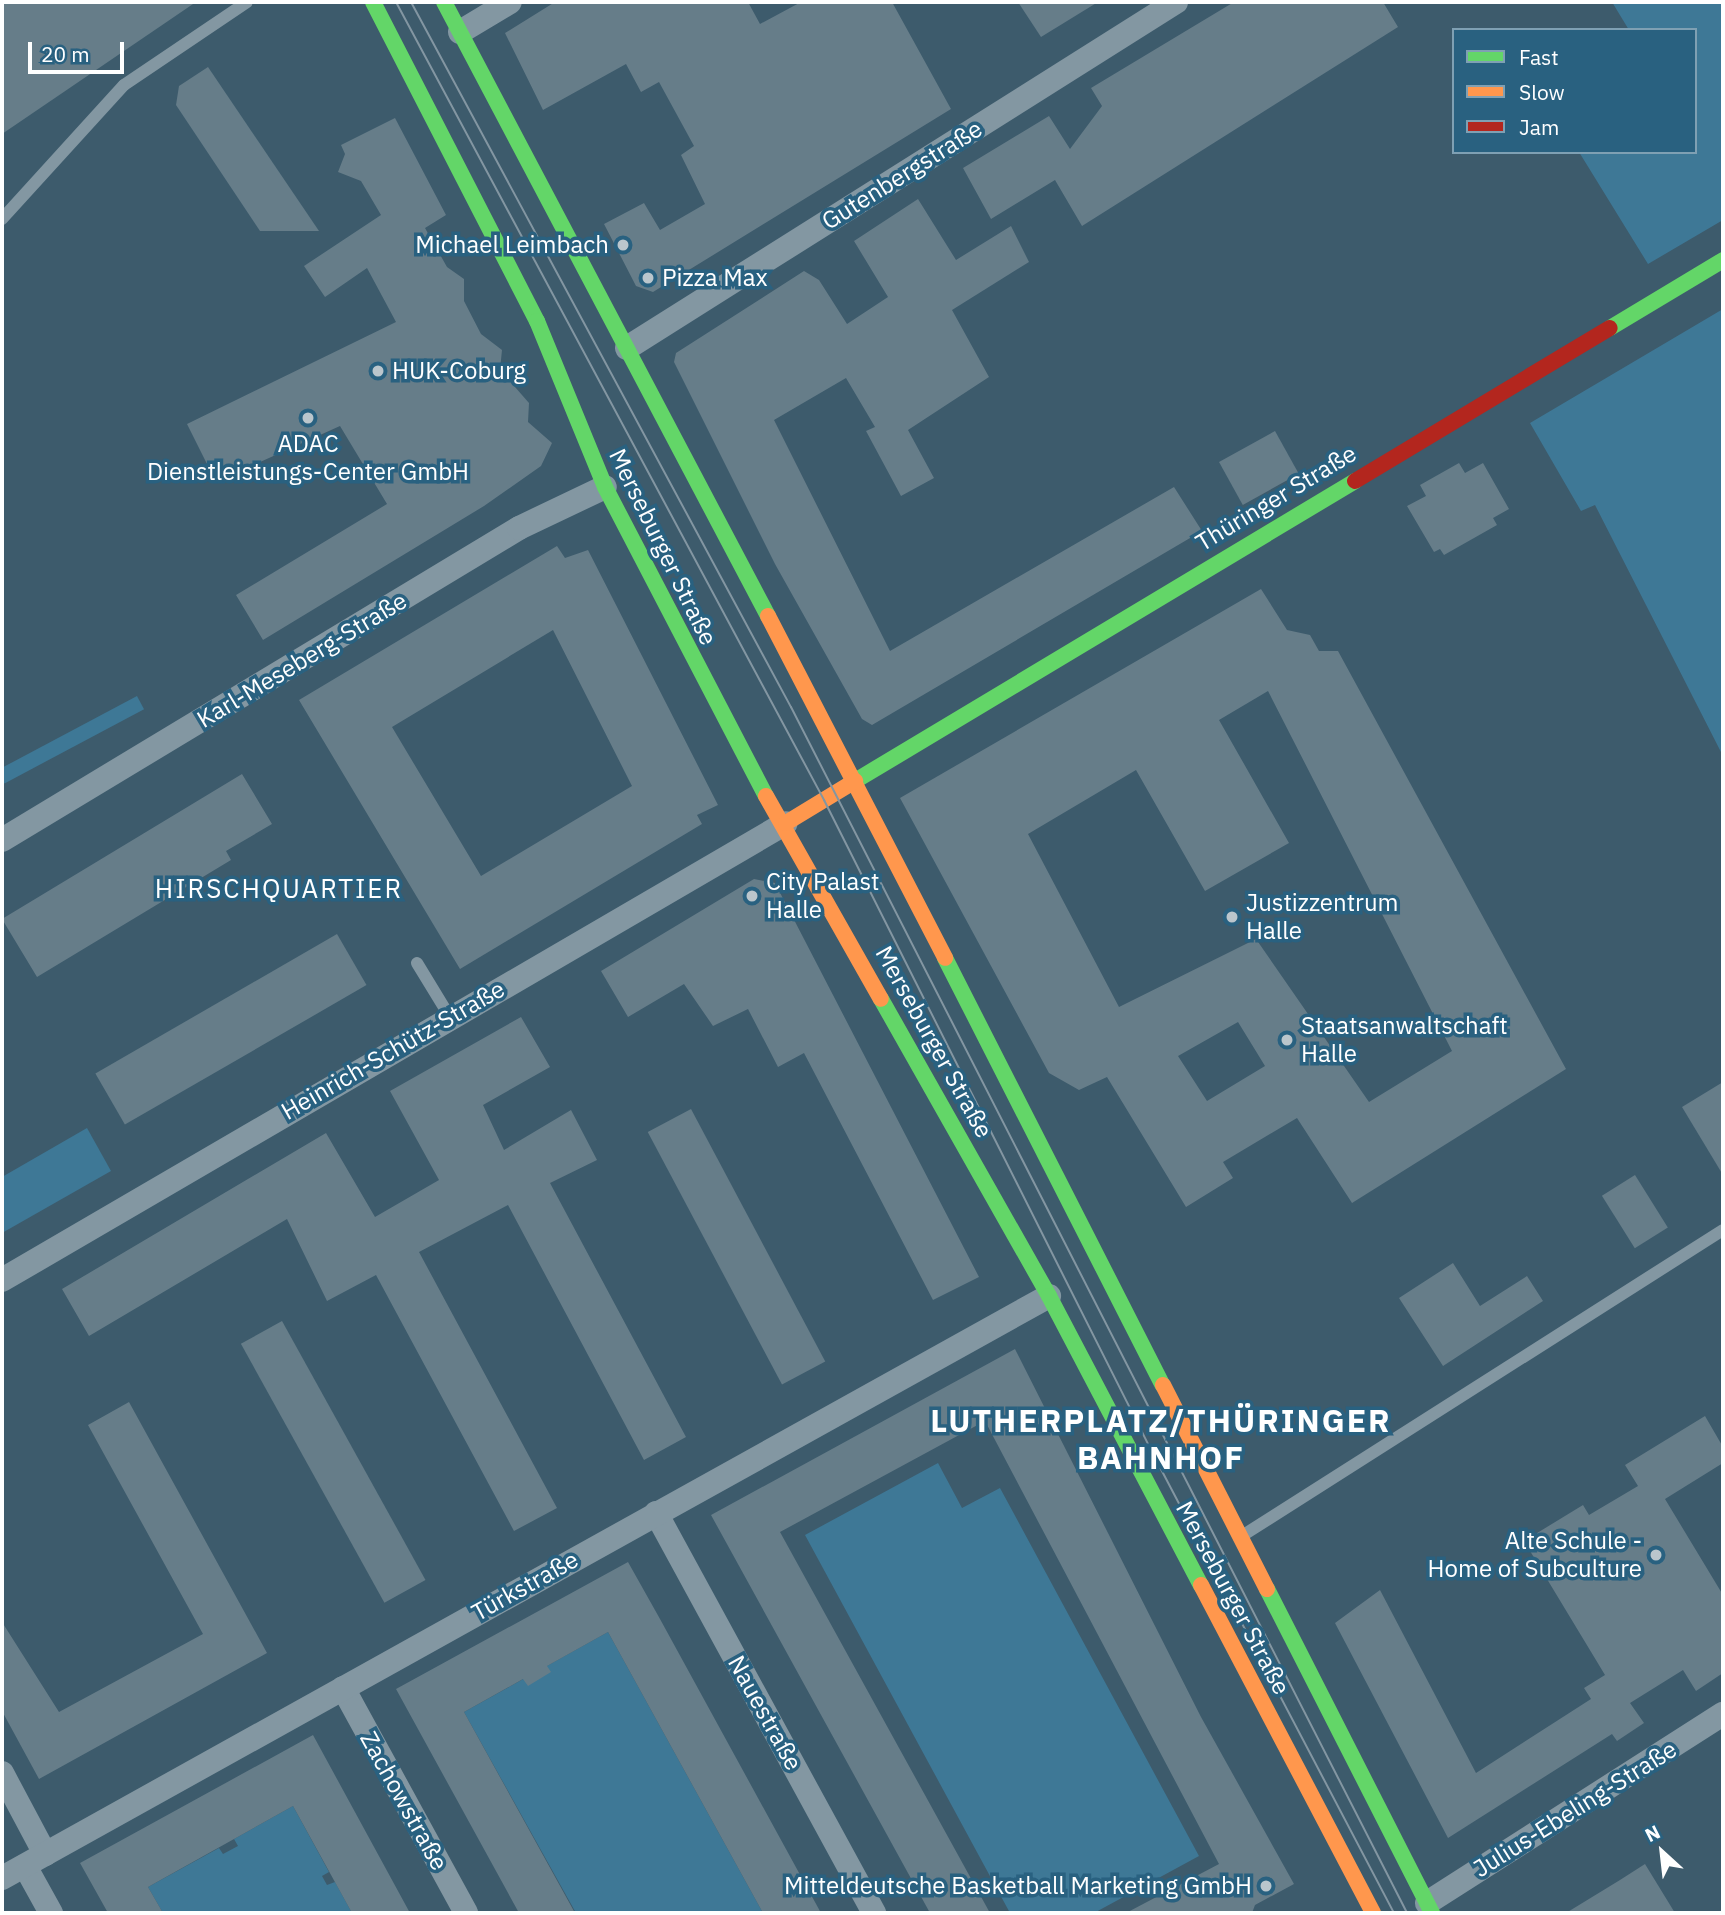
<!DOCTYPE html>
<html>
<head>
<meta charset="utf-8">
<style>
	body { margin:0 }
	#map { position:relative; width:1725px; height:1915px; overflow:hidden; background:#3d5b6c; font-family:"IBM Plex Sans",sans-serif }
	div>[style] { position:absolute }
	.green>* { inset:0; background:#3e7896; transform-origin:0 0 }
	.building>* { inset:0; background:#667d89; transform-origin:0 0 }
	.lane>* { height:12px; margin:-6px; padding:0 6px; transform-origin:6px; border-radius:6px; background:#8397a2 }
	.street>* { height:24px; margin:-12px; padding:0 12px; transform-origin:12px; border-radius:12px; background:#8397a2 }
	.fast>* { height:16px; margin:-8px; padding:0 8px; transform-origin:8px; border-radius:8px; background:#63d668 }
	.slow>* { height:16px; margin:-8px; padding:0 8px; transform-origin:8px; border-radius:8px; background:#ff974d }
	.jam>* { height:16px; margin:-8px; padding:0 8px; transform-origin:8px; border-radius:8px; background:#b3261e }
	.tram>* { height:2px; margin:-1px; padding:0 1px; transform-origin:1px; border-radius:1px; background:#8396a2 }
	.dots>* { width:19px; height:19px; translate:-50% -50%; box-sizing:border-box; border:4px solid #296180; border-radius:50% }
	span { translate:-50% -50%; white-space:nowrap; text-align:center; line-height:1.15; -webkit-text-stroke:7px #296180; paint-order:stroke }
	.street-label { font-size:24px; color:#fff }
	.poi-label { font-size:24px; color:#fff }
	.right { translate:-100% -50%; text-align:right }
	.left { translate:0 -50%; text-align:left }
	.neighbourhood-label { font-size:26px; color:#fff; letter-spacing:2px }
	.district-label { font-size:32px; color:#fff; font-weight:700; letter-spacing:2px }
	.frame { position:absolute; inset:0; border:4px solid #fff; pointer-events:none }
	.legend { position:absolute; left:1452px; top:28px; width:245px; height:126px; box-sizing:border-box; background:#296180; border:2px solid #7fa0b3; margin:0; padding:9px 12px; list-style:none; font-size:21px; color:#fff }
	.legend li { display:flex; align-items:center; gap:14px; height:35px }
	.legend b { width:35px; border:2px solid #7fa0b3 }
	.north { position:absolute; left:1627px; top:1817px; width:70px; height:70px; -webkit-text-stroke:5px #296180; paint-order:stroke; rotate:333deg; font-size:19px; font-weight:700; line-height:28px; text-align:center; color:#fff }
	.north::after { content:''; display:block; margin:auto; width:24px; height:32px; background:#fff; clip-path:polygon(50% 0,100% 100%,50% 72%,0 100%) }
	.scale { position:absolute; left:28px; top:42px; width:96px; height:32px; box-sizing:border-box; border:4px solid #fff; border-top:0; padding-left:9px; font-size:21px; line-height:24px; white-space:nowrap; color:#fff; -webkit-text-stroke:5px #296180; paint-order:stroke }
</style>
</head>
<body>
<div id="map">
	<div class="green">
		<i style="clip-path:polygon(1612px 2px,1723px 2px,1723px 220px,1648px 264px,1579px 152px,1695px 152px,1695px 30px,1629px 30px)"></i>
		<i style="clip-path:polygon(1723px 309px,1723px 756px,1595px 505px,1581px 511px,1530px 423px)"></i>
		<i style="left:137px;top:696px;width:15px;height:158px;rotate:62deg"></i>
		<i style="clip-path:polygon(87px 1128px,111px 1171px,2px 1233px,2px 1177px)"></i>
		<i style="clip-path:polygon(938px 1463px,962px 1508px,1000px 1488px,1199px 1856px,1094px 1913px,1010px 1913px,805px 1535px)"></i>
		<i style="clip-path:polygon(608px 1632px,763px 1913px,576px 1913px,464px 1712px)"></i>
		<i style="clip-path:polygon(293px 1806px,329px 1872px,322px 1876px,327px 1885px,335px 1882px,352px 1913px,163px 1913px,148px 1887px,219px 1848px,223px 1854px,238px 1846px,234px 1839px)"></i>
	</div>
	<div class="building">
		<i style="clip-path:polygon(2px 2px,196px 2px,2px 134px)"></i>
		<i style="clip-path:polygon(555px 2px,748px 2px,760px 24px,801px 2px,892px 2px,951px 109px,653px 292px,636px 286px,604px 224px,644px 203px,660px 230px,705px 204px,681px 155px,694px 146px,659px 82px,641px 92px,626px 64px,543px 110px,505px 33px)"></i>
		<i style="clip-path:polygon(1018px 2px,1098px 2px,1041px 37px)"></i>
		<i style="clip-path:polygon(1234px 2px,1383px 2px,1398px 27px,1082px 226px,1055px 180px,991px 219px,963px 168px,1049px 116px,1070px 149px,1102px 106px,1091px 88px)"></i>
		<i style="clip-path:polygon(208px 67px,319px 231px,260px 231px,176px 105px,179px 86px)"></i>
		<i style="clip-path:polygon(395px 118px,446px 215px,425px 228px,447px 267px,464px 279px,464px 301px,481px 334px,502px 350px,500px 370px,529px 403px,528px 422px,552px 443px,541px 466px,484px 506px,263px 640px,236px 595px,387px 504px,340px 426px,216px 482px,187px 424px,396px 322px,367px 268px,325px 297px,304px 266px,381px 215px,361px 181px,338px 172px,345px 154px,341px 145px)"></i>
		<i style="clip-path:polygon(918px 199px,956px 260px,1011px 226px,1029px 262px,952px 310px,989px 377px,908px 430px,934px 478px,901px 496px,866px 431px,875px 427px,846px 378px,774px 420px,890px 651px,1174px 487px,1202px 531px,872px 725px,862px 719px,775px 564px,674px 362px,676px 353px,804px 271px,819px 280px,847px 324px,888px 297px,854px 241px)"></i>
		<i style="left:1275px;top:431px;width:49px;height:64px;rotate:61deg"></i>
		<i style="clip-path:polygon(1459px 463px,1465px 473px,1483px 463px,1509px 509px,1493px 518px,1497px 525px,1444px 555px,1440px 549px,1434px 552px,1407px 506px,1426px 496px,1420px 485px)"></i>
		<i style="clip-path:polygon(evenodd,557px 546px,565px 558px,588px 550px,718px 805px,697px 815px,702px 824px,460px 969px,299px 700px,557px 546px,553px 630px,632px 786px,481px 876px,392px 727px,553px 630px)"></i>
		<i style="clip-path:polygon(evenodd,1261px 589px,1287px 630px,1310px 635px,1319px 651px,1338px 651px,1566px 1069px,1352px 1203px,1297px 1118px,1223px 1162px,1233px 1178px,1186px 1207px,1107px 1077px,1079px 1090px,1049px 1073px,900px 798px,1261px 589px,1268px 691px,1452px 1051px,1369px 1102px,1256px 939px,1119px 1007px,1028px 834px,1136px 770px,1205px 891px,1289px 843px,1219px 720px,1268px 691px,1261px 589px,1238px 1022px,1265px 1066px,1207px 1101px,1178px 1056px,1238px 1022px)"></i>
		<i style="clip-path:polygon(242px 774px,272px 824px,226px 851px,231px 860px,37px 977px,2px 919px)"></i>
		<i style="clip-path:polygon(754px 879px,775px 883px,979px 1277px,933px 1300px,804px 1053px,778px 1067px,748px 1009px,713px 1026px,684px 984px,628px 1017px,601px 971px)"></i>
		<i style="left:337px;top:934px;width:59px;height:279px;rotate:60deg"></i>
		<i style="clip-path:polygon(521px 1017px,550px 1067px,483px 1105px,504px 1150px,571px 1110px,597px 1160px,550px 1183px,686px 1437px,644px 1460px,508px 1205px,419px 1252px,557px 1508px,514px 1531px,376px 1275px,327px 1301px,287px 1219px,89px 1336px,62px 1289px,326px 1133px,375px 1217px,439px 1180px,390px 1091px)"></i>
		<i style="clip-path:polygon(1723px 1082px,1723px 1175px,1682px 1107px)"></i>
		<i style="left:691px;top:1109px;width:286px;height:49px;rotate:62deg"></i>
		<i style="left:1635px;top:1175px;width:62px;height:39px;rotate:58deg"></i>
		<i style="clip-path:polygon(1453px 1263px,1480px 1306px,1527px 1276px,1543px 1301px,1443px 1366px,1399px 1298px)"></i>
		<i style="left:282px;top:1321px;width:296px;height:47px;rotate:61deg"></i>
		<i style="clip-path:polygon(1015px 1349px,1201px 1717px,1294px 1884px,1255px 1905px,1252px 1913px,1126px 1913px,1219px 1864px,985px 1421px,780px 1532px,990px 1913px,930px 1913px,711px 1515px)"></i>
		<i style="clip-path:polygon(129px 1402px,267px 1653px,39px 1779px,2px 1711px,2px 1622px,59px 1712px,203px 1634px,88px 1425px)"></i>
		<i style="clip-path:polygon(1705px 1416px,1723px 1447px,1723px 1463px,1665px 1499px,1723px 1595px,1723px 1673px,1696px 1691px,1683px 1670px,1630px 1703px,1644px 1723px,1617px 1741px,1612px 1734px,1448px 1838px,1335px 1623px,1380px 1590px,1476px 1773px,1591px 1699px,1584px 1688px,1605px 1675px,1524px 1541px,1583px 1505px,1589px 1515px,1638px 1486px,1625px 1465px)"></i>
		<i style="clip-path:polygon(628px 1562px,660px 1619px,821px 1913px,763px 1913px,608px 1632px,547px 1666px,551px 1672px,528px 1686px,523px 1679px,464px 1712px,575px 1913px,519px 1913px,396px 1689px)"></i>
		<i style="clip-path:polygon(313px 1735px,410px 1913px,352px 1913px,293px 1806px,148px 1887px,163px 1913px,108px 1913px,80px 1863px)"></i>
		<i style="clip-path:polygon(1645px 1864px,1675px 1913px,1566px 1913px,1620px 1880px)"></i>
	</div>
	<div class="lane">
		<i style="left:2px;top:219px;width:181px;rotate:-47.7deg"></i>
		<i style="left:124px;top:85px;width:148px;rotate:-34deg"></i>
		<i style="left:417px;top:963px;width:63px;rotate:58.6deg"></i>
		<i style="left:1245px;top:1534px;width:566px;rotate:-32.46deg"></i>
	</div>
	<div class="street">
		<i style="left:460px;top:32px;width:58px;rotate:-31deg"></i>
		<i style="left:627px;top:348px;width:649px;rotate:-32.22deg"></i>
		<i style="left:2px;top:840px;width:604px;rotate:-31.11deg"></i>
		<i style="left:519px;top:528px;width:95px;rotate:-25.5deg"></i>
		<i style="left:2px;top:1280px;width:907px;rotate:-30.24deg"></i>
		<i style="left:656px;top:1513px;width:456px;rotate:61.4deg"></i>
		<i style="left:343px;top:1688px;width:256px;rotate:61.3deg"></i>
		<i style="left:2px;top:1773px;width:92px;rotate:62deg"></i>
		<i style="left:25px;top:1866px;width:54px;rotate:61deg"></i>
		<i style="left:2px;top:1878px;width:1198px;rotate:-29.07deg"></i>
		<i style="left:1427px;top:1903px;width:351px;rotate:-32.6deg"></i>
	</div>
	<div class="fast">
		<i style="left:373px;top:2px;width:359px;rotate:62.8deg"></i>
		<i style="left:537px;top:321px;width:179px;rotate:67.7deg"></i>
		<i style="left:605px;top:487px;width:348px;rotate:62.5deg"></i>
		<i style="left:444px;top:2px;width:694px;rotate:62.18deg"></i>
		<i style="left:1610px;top:328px;width:132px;rotate:-31deg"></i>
		<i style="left:855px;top:781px;width:583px;rotate:-30.96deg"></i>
		<i style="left:945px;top:958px;width:479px;rotate:63deg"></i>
		<i style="left:881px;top:999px;width:341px;rotate:60.5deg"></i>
		<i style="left:1049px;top:1296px;width:327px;rotate:62.3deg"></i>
		<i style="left:1267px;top:1589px;width:364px;rotate:63deg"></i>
	</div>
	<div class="slow">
		<i style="left:768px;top:616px;width:385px;rotate:62.6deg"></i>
		<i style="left:766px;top:796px;width:233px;rotate:60.5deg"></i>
		<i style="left:786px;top:823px;width:81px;rotate:-31.3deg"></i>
		<i style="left:1163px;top:1385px;width:229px;rotate:63deg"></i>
		<i style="left:1201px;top:1585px;width:370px;rotate:62.3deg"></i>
	</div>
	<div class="jam">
		<i style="left:1355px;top:481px;width:297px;rotate:-31deg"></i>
	</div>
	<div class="tram">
		<i style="left:396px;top:2px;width:906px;rotate:61.79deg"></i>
		<i style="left:824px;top:800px;width:732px;rotate:63.29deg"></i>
		<i style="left:1153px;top:1454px;width:518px;rotate:62.3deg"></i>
		<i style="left:411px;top:2px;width:801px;rotate:61.68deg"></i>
		<i style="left:791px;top:707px;width:1354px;rotate:62.94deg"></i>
	</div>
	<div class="dots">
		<i style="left:623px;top:245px;background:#bbc6cc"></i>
		<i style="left:648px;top:278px;background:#bbc6cc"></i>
		<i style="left:378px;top:371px;background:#bbc6cc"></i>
		<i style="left:308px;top:418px;background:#bbc6cc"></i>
		<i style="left:752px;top:896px;background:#bbc6cc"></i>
		<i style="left:1232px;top:917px;background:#bbc6cc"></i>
		<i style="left:1287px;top:1040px;background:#bbc6cc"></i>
		<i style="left:1656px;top:1555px;background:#bbc6cc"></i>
		<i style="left:1266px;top:1886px;background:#bbc6cc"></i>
	</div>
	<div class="street-label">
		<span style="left:902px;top:175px;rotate:-32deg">Gutenbergstraße</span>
		<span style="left:1276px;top:498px;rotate:-31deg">Thüringer Straße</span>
		<span style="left:663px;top:547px;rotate:64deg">Merseburger Straße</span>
		<span style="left:302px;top:660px;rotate:-31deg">Karl-Meseberg-Straße</span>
		<span style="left:934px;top:1042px;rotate:61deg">Merseburger Straße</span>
		<span style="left:393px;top:1050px;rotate:-30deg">Heinrich-Schütz-Straße</span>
		<span style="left:525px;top:1586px;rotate:-29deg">Türkstraße</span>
		<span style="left:1233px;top:1598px;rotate:62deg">Merseburger Straße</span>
		<span style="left:765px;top:1713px;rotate:61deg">Nauestraße</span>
		<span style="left:404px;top:1801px;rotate:61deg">Zachowstraße</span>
		<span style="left:1575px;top:1809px;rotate:-32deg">Julius-Ebeling-Straße</span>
	</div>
	<div class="poi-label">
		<span class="right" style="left:609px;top:245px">Michael Leimbach</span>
		<span class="left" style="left:662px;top:278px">Pizza Max</span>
		<span class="left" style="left:392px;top:371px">HUK-Coburg</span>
		<span style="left:308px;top:458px">ADAC<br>Dienstleistungs-Center GmbH</span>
		<span class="left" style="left:766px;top:896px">City Palast<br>Halle</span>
		<span class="left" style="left:1246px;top:917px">Justizzentrum<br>Halle</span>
		<span class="left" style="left:1301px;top:1040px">Staatsanwaltschaft<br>Halle</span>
		<span class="right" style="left:1642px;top:1555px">Alte Schule -<br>Home of Subculture</span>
		<span class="right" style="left:1252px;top:1886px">Mitteldeutsche Basketball Marketing GmbH</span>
	</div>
	<div class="neighbourhood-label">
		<span style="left:279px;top:889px">HIRSCHQUARTIER</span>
	</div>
	<div class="district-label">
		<span style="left:1161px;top:1439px">LUTHERPLATZ/THÜRINGER<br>BAHNHOF</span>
	</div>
	<div class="frame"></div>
	<ul class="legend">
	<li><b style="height:9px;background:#63d668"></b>Fast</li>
	<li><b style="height:9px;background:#ff974d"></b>Slow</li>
	<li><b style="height:9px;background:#b3261e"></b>Jam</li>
	</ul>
	<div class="north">N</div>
	<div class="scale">20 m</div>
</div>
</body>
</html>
